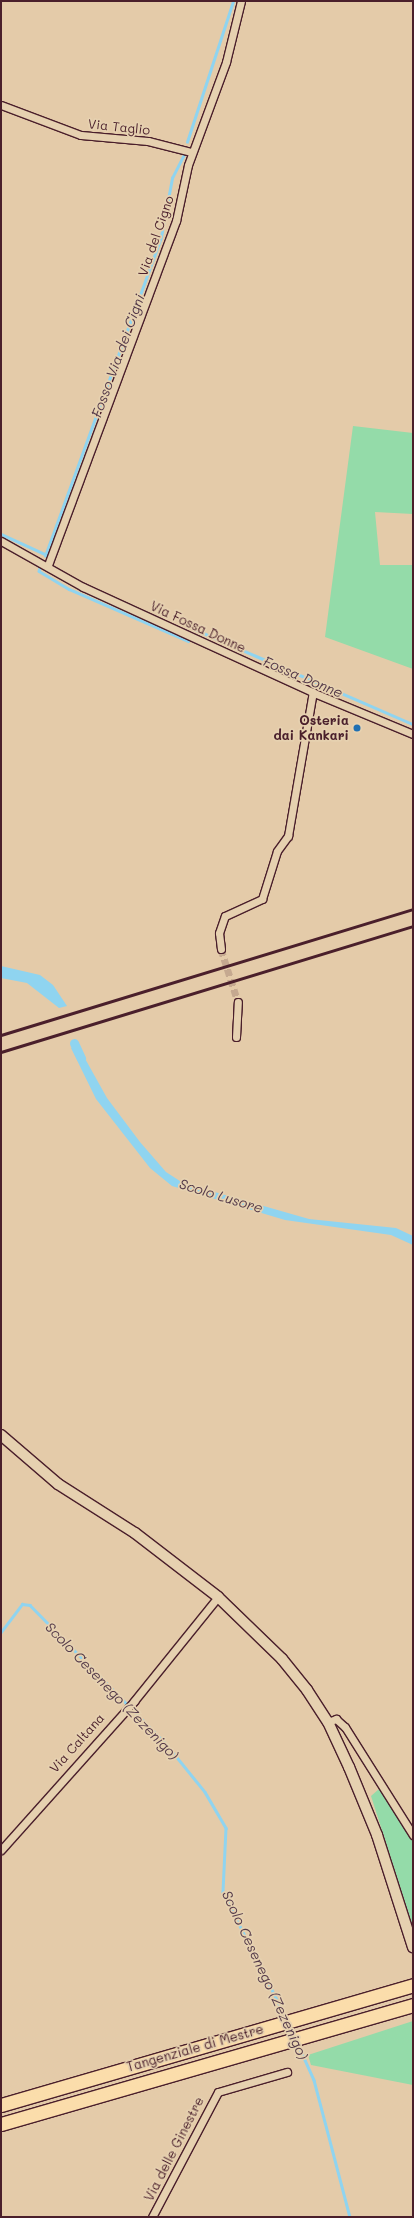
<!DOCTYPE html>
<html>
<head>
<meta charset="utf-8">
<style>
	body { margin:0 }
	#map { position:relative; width:414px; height:2218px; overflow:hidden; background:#e4cba9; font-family:Mali,sans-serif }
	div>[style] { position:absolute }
	.green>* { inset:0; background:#94dba9 }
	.water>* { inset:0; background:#8fd4f0 }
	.stream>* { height:2.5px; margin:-1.25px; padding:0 1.25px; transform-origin:1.25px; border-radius:1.25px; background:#8fd4f0 }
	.canal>* { height:9px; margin:-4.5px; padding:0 4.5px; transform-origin:4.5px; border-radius:4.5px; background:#8fd4f0 }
	.street-tunnel>* { height:7px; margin-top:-3.5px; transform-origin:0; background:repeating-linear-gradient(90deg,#c5a990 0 7px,transparent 0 10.5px) }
	.roads { filter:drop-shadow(1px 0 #4a1f2b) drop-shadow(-1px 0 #4a1f2b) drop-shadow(0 1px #4a1f2b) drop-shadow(0 -1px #4a1f2b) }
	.street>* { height:7px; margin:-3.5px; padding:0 3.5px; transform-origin:3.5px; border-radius:3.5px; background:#e6d1b0 }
	.secondary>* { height:10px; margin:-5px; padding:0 5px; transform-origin:5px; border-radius:5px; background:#e6d1b0 }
	.highway>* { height:13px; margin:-6.5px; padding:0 6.5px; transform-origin:6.5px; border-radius:6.5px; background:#fbddab }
	.rail>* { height:2.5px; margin:-1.25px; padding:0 1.25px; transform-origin:1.25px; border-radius:1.25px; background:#4a1f2b }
	.dots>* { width:11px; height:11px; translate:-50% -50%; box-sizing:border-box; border:2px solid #e6d1b0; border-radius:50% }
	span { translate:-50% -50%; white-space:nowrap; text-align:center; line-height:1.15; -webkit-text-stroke:3.5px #e6d1b0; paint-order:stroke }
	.street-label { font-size:13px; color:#4a1f2b }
	.poi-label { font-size:13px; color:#4a1f2b; font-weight:700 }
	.right { translate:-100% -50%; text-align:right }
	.water-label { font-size:14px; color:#543a49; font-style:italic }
	.frame { position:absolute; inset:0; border:2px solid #4a1f2b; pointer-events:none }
</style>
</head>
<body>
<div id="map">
	<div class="green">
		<i style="clip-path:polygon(353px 426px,413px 433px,413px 514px,375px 512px,380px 565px,413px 565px,413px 669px,325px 637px)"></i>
		<i style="clip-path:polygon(379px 1789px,413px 1839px,413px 1927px,371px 1796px)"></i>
		<i style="clip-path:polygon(413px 2021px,413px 2085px,311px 2065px,308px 2055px)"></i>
	</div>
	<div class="water">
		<i style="clip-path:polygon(1px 966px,40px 975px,53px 985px,67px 1006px,59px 1008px,27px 983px,1px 978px)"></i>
		<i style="clip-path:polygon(78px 1046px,107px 1098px,140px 1142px,166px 1172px,183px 1183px,309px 1219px,396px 1228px,413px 1236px,413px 1245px,391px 1235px,285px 1220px,172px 1186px,150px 1168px,96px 1099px,71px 1048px)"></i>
	</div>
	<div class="stream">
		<i style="left:187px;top:142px;width:148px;rotate:-71.9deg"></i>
		<i style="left:1px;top:534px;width:51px;rotate:24.5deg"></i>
		<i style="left:45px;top:556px;width:339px;rotate:-70deg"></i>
		<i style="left:161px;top:237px;width:60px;rotate:-79.4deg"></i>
		<i style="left:172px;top:178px;width:25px;rotate:-63deg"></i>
		<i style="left:41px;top:565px;width:6px;rotate:108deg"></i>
		<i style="left:39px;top:571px;width:35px;rotate:31deg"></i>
		<i style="left:69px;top:589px;width:130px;rotate:23.6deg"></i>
		<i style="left:194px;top:629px;width:239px;rotate:23.5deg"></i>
		<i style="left:1px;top:1632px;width:35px;rotate:-53deg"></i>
		<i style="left:22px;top:1604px;width:8px;rotate:7deg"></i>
		<i style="left:30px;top:1605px;width:196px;rotate:45.6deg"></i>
		<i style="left:167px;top:1745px;width:60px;rotate:51deg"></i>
		<i style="left:205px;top:1792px;width:42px;rotate:59.7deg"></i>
		<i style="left:226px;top:1828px;width:64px;rotate:92.7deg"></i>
		<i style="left:223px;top:1892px;width:141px;rotate:63.4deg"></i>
		<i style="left:290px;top:2026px;width:11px;rotate:68deg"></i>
		<i style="left:297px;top:2042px;width:42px;rotate:65.9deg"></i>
		<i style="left:314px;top:2080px;width:142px;rotate:75.3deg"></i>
	</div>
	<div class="canal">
		<i style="left:74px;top:1043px;width:17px;rotate:65deg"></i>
	</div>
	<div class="street-tunnel">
		<i style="left:221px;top:949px;width:56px;rotate:72.2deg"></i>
	</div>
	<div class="roads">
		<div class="street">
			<i style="left:1px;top:105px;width:85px;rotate:20.6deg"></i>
			<i style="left:81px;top:135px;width:67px;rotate:5.1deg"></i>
			<i style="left:148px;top:141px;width:44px;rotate:14.3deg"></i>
			<i style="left:1px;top:541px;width:94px;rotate:29.3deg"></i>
			<i style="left:83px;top:587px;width:252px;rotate:24.6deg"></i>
			<i style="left:312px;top:692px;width:109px;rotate:22.6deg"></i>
			<i style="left:48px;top:565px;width:367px;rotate:-69.6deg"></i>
			<i style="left:176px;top:221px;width:57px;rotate:-77.9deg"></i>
			<i style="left:188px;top:165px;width:110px;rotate:-69.7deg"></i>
			<i style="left:226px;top:62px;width:63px;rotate:-76.2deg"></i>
			<i style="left:221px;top:949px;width:16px;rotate:-97deg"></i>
			<i style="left:219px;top:933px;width:18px;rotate:-71deg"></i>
			<i style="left:225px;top:916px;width:41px;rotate:-24.7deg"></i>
			<i style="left:262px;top:899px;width:50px;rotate:-72.6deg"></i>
			<i style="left:277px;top:851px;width:19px;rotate:-54deg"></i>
			<i style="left:288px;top:836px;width:146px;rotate:-80.2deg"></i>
			<i style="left:236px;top:1037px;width:35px;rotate:-87deg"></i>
			<i style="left:328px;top:1722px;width:9px;rotate:-21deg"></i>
			<i style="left:336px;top:1719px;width:12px;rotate:42deg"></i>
			<i style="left:345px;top:1727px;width:128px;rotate:57.8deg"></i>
			<i style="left:1px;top:1850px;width:200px;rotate:-48.2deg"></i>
			<i style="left:134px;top:1701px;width:134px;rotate:-51.1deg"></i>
			<i style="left:152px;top:2217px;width:141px;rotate:-62.2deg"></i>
			<i style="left:218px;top:2092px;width:72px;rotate:-16.2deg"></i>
		</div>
		<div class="secondary">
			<i style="left:1px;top:1435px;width:75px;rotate:40.7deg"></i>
			<i style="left:58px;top:1484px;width:91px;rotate:32.5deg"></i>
			<i style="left:135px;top:1533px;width:105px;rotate:37.6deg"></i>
			<i style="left:218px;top:1597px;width:89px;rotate:44.1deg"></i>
			<i style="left:282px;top:1659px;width:40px;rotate:51deg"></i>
			<i style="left:307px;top:1690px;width:38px;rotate:57deg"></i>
			<i style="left:328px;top:1722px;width:50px;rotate:65deg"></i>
			<i style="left:349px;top:1767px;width:74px;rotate:67.6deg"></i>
			<i style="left:377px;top:1835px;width:118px;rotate:72.2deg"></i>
		</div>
		<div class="highway">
			<i style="left:1px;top:2105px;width:429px;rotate:-16.2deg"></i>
			<i style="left:1px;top:2124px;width:429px;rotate:-16.1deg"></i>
		</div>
	</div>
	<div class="rail">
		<i style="left:1px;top:1035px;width:431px;rotate:-17deg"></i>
		<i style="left:1px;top:1052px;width:431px;rotate:-17deg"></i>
	</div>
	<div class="dots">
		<i style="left:357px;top:728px;background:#1f6fb2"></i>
	</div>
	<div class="street-label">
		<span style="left:119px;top:127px;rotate:6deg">Via Taglio</span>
		<span style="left:156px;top:236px;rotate:-71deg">Via del Cigno</span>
		<span style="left:198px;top:627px;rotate:25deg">Via Fossa Donne</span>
		<span style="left:77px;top:1743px;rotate:-48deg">Via Caltana</span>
		<span style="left:195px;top:2048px;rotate:-16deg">Tangenziale di Mestre</span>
		<span style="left:174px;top:2149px;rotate:-63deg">Via delle Ginestre</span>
	</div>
	<div class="poi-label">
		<span class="right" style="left:349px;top:728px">Osteria<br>dai Kankari</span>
	</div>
	<div class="water-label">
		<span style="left:118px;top:356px;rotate:-70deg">Fosso Via dei Cigni</span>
		<span style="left:303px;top:677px;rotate:23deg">Fossa Donne</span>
		<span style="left:221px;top:1196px;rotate:17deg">Scolo Lusore</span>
		<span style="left:112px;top:1691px;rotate:46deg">Scolo Cesenego (Zezenigo)</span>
		<span style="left:265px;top:1975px;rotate:65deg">Scolo Cesenego (Zezenigo)</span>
	</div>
	<div class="frame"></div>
</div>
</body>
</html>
